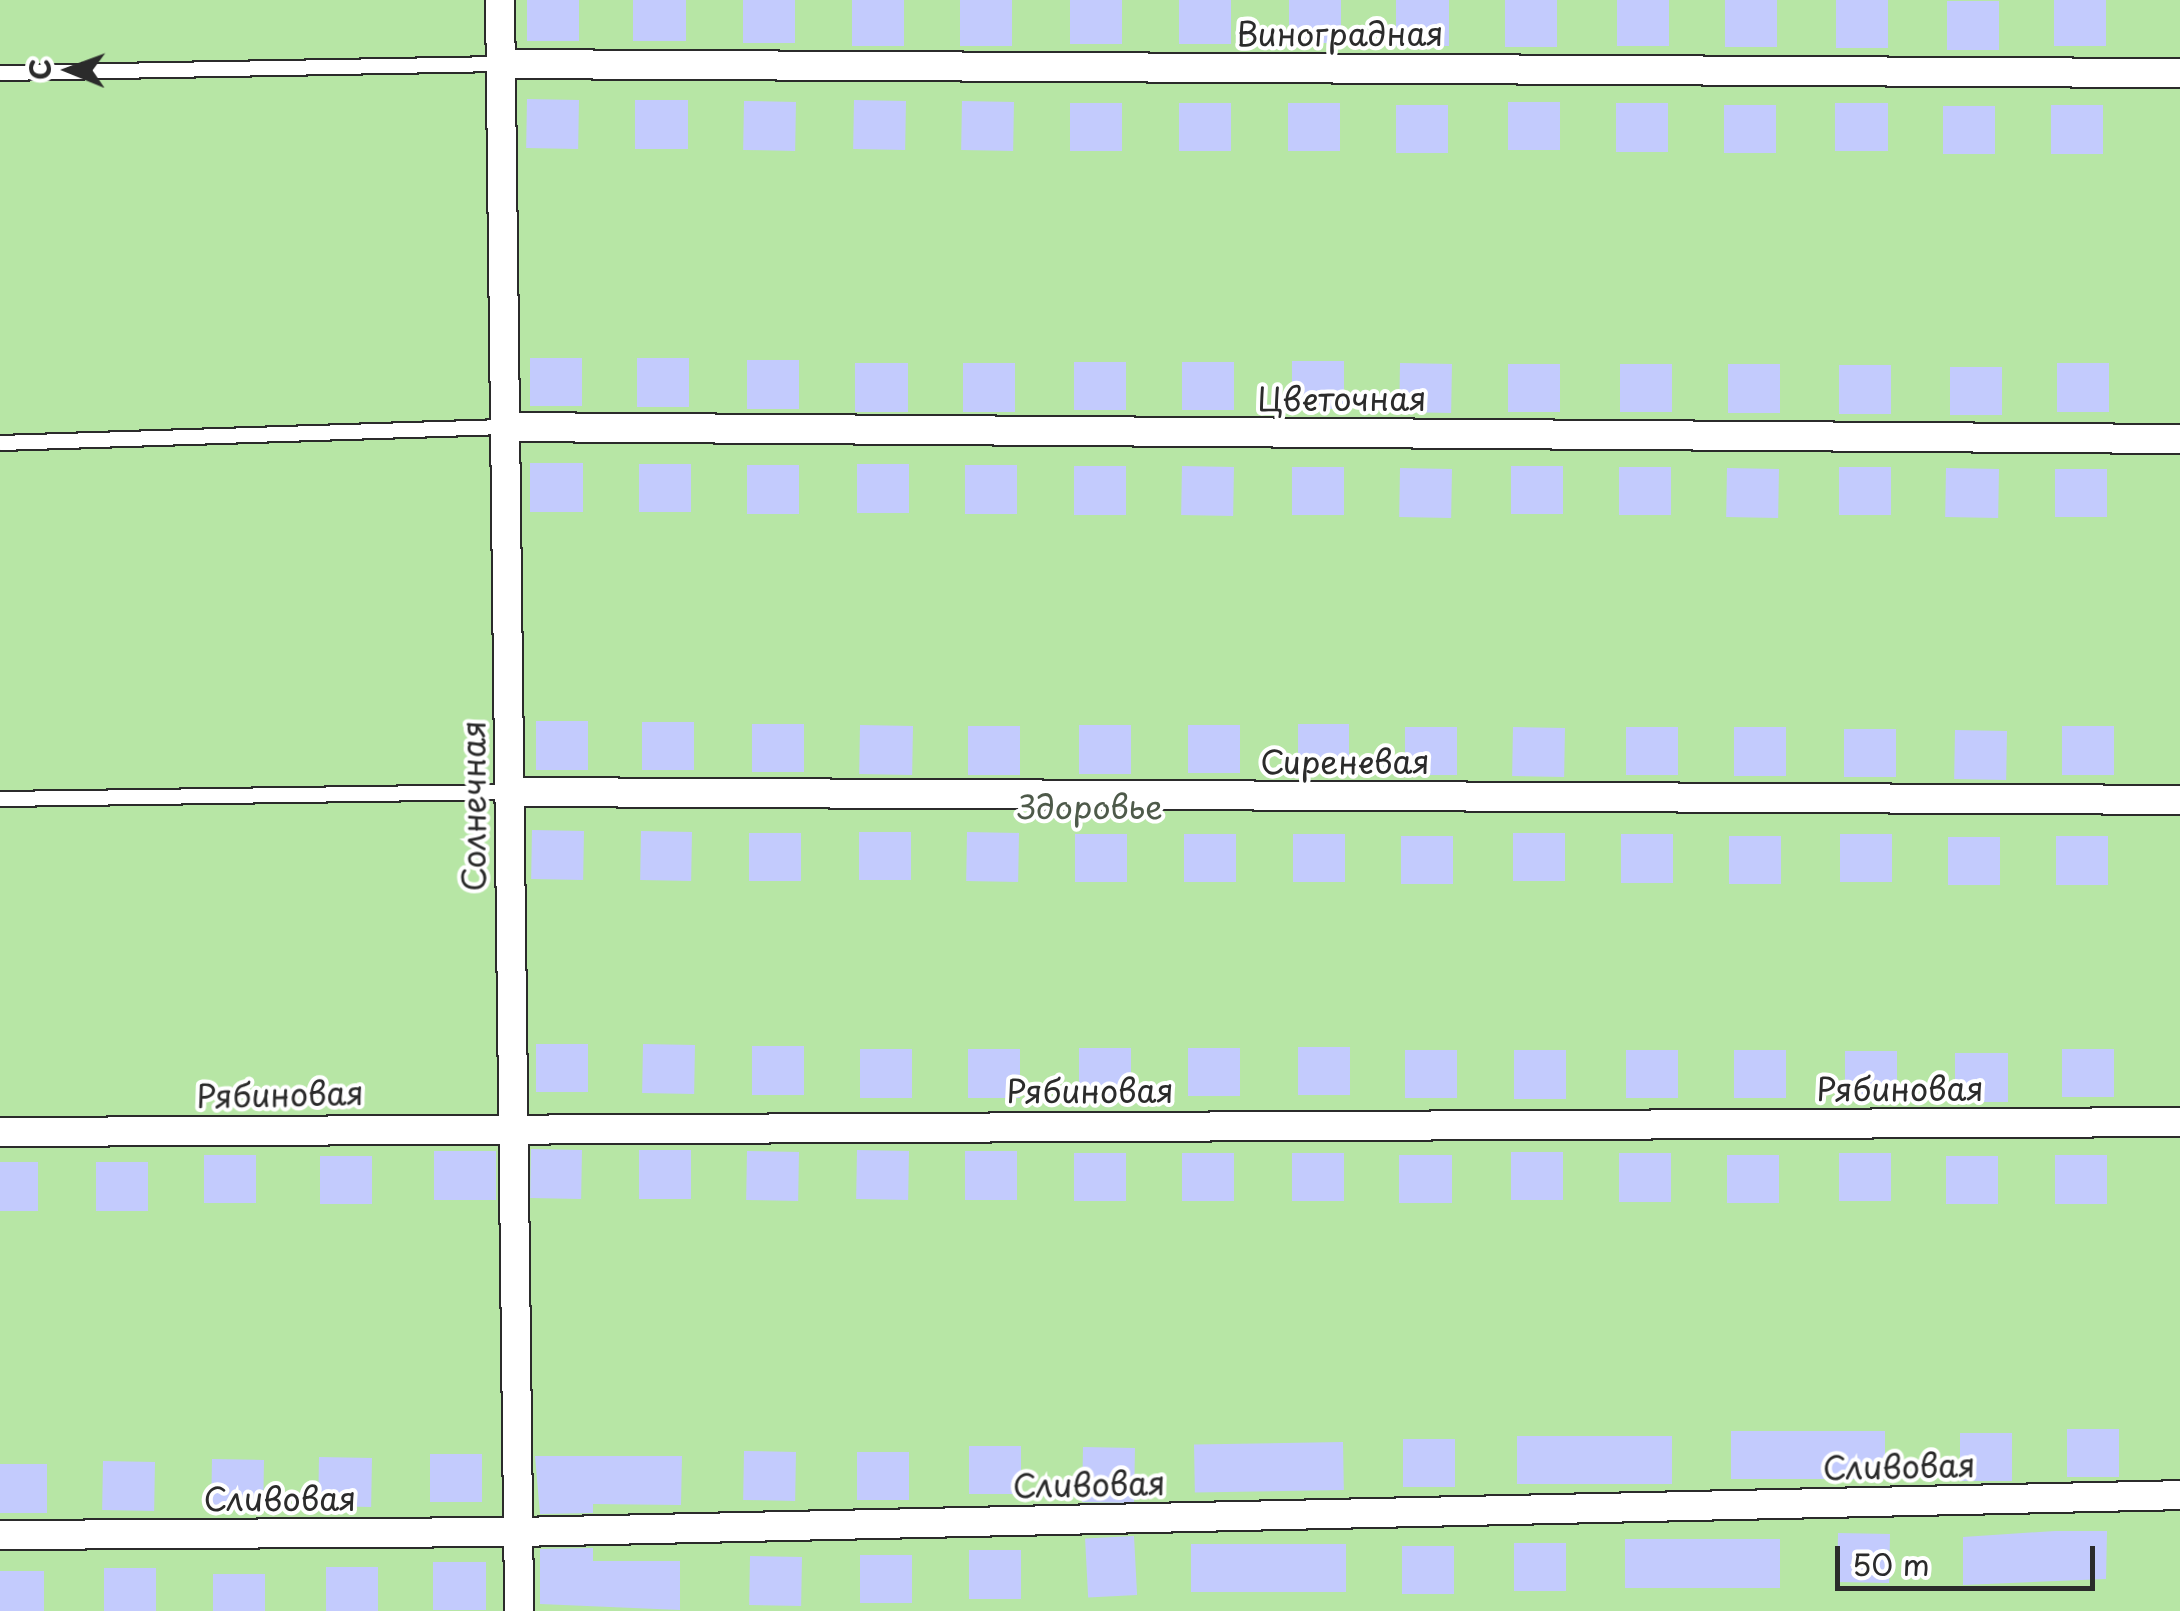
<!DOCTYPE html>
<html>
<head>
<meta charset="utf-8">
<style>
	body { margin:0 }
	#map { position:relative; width:2180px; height:1611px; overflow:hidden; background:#fff; font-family:"Playpen Sans",sans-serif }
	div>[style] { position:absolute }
	.green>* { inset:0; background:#b7e6a5; transform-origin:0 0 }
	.building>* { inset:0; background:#c3cbfd; transform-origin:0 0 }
	.roads { filter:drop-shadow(2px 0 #2b2b2b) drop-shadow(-2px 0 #2b2b2b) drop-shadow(0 2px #2b2b2b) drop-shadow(0 -2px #2b2b2b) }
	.lane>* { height:14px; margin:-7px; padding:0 7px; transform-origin:7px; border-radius:7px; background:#fff }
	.street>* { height:28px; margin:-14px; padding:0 14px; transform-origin:14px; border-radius:14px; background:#fff }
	span { translate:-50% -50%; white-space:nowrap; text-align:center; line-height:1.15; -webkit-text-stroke:8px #fff; paint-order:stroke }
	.street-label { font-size:32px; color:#2b2b2b }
	.park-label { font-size:32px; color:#4e5a4a }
	.north { position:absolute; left:20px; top:20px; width:100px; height:100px; -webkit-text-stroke:8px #fff; paint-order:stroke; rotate:271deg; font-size:28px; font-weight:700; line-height:40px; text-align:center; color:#2b2b2b }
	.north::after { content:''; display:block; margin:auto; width:35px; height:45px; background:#2b2b2b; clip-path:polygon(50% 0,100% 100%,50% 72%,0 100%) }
	.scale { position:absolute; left:1835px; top:1546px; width:260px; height:45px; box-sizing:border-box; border:5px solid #2b2b2b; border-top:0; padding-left:12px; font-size:30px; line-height:35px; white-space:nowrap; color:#2b2b2b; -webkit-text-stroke:8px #fff; paint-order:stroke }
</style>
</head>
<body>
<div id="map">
	<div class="green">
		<i style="left:0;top:0;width:2180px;height:1611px"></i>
	</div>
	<div class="building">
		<i style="left:527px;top:0;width:52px;height:41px"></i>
		<i style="left:633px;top:0;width:53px;height:41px"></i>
		<i style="left:743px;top:0;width:52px;height:43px"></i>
		<i style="left:852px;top:0;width:52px;height:46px"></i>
		<i style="left:960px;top:0;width:52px;height:46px"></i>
		<i style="left:1070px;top:0;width:52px;height:44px"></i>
		<i style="left:1179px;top:0;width:52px;height:44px"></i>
		<i style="left:1289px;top:0;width:52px;height:43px"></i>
		<i style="left:1396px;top:0;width:53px;height:46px"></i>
		<i style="left:1505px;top:0;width:52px;height:47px"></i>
		<i style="left:1617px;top:0;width:52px;height:46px"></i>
		<i style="left:1725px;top:0;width:52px;height:47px"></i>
		<i style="left:1836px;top:0;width:52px;height:48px"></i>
		<i style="left:2054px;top:0;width:52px;height:46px"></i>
		<i style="left:1947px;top:1px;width:52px;height:49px"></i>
		<i style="left:527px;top:99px;width:52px;height:49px;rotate:1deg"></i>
		<i style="left:635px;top:100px;width:53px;height:49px"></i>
		<i style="left:854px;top:100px;width:52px;height:49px;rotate:1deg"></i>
		<i style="left:744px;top:101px;width:52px;height:49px;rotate:1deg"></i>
		<i style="left:962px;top:101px;width:52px;height:49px;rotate:1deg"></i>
		<i style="left:1508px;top:102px;width:52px;height:48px"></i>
		<i style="left:1070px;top:103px;width:52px;height:48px"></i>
		<i style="left:1179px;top:103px;width:52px;height:48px"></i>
		<i style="left:1288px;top:103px;width:52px;height:48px"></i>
		<i style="left:1616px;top:103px;width:52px;height:49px"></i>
		<i style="left:1835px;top:103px;width:53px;height:48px"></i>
		<i style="left:1396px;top:105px;width:52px;height:48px"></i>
		<i style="left:1724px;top:105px;width:52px;height:48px"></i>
		<i style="left:2051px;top:105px;width:52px;height:49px"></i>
		<i style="left:1943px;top:106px;width:52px;height:48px"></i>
		<i style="left:530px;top:358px;width:52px;height:48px"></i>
		<i style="left:637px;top:358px;width:52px;height:49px"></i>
		<i style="left:747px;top:360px;width:52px;height:49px"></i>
		<i style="left:1292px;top:361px;width:52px;height:48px"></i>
		<i style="left:1074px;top:362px;width:52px;height:48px"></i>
		<i style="left:1182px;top:362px;width:52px;height:48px"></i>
		<i style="left:855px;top:363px;width:53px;height:49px"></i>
		<i style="left:963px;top:363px;width:52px;height:49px"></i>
		<i style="left:1400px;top:363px;width:52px;height:49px;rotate:1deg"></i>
		<i style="left:2057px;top:363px;width:52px;height:49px"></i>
		<i style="left:1508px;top:364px;width:52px;height:48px"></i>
		<i style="left:1620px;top:364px;width:52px;height:48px"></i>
		<i style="left:1728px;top:364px;width:52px;height:49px"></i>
		<i style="left:1839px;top:365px;width:52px;height:49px"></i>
		<i style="left:1950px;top:367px;width:52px;height:48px"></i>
		<i style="left:530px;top:463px;width:53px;height:49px"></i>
		<i style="left:639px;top:464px;width:52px;height:48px"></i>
		<i style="left:857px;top:464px;width:52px;height:49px"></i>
		<i style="left:747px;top:465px;width:52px;height:49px"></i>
		<i style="left:965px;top:465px;width:52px;height:49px"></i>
		<i style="left:1126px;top:466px;width:49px;height:52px;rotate:90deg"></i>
		<i style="left:1182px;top:466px;width:52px;height:49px;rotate:1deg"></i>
		<i style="left:1511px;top:466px;width:52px;height:48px"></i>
		<i style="left:1292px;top:467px;width:52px;height:48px"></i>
		<i style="left:1619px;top:467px;width:52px;height:48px"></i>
		<i style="left:1839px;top:467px;width:52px;height:48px"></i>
		<i style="left:1400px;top:468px;width:52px;height:49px;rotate:1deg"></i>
		<i style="left:1727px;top:468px;width:52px;height:49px;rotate:1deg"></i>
		<i style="left:1999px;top:469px;width:49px;height:53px;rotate:91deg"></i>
		<i style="left:2055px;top:469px;width:52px;height:48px"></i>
		<i style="left:536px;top:721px;width:52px;height:49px"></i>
		<i style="left:642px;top:722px;width:52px;height:48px"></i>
		<i style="left:752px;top:724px;width:52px;height:48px"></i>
		<i style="left:1298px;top:724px;width:51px;height:48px"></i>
		<i style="left:1079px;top:725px;width:52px;height:49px"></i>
		<i style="left:1188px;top:725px;width:52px;height:48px"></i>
		<i style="left:913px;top:726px;width:49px;height:53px;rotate:91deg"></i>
		<i style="left:968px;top:726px;width:52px;height:49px"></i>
		<i style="left:2114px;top:726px;width:49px;height:52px;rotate:90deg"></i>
		<i style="left:1405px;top:727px;width:52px;height:48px"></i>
		<i style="left:1513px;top:727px;width:52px;height:49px;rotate:1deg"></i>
		<i style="left:1626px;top:727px;width:52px;height:48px"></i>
		<i style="left:1734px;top:727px;width:52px;height:49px"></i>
		<i style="left:1844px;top:729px;width:52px;height:48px"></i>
		<i style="left:1955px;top:730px;width:52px;height:49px;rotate:1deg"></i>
		<i style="left:532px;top:830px;width:52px;height:49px;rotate:1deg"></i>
		<i style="left:641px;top:831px;width:51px;height:49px;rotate:1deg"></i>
		<i style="left:859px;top:832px;width:52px;height:48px"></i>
		<i style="left:967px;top:832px;width:52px;height:49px;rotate:1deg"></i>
		<i style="left:749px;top:833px;width:52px;height:48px"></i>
		<i style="left:1513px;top:833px;width:52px;height:48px"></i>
		<i style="left:1075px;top:834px;width:52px;height:48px"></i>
		<i style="left:1184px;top:834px;width:52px;height:48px"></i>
		<i style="left:1293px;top:834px;width:52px;height:48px"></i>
		<i style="left:1621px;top:834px;width:52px;height:49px"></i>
		<i style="left:1840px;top:834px;width:52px;height:48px"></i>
		<i style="left:1401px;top:836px;width:52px;height:48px"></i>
		<i style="left:1729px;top:836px;width:52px;height:48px"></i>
		<i style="left:2056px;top:836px;width:52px;height:49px"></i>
		<i style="left:1948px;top:837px;width:52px;height:48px"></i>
		<i style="left:536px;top:1044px;width:52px;height:48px"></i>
		<i style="left:643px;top:1044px;width:52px;height:49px;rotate:1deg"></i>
		<i style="left:752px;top:1046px;width:52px;height:49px"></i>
		<i style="left:1298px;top:1047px;width:52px;height:48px"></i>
		<i style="left:1079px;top:1048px;width:52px;height:48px"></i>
		<i style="left:1188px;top:1048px;width:52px;height:48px"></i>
		<i style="left:860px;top:1049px;width:52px;height:49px"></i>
		<i style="left:968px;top:1049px;width:52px;height:49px"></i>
		<i style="left:2062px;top:1049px;width:52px;height:48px"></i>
		<i style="left:1405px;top:1050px;width:52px;height:48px"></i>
		<i style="left:1514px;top:1050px;width:52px;height:49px"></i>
		<i style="left:1626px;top:1050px;width:52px;height:48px"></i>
		<i style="left:1734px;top:1050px;width:52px;height:48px"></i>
		<i style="left:1845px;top:1051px;width:52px;height:49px"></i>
		<i style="left:1955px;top:1053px;width:53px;height:49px"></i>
		<i style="left:531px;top:1149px;width:51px;height:49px;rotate:1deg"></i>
		<i style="left:639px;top:1150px;width:52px;height:49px"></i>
		<i style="left:857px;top:1150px;width:52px;height:49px;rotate:1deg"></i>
		<i style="left:434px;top:1151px;width:62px;height:49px"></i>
		<i style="left:747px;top:1151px;width:52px;height:49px;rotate:1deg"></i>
		<i style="left:965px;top:1151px;width:52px;height:49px"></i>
		<i style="left:1511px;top:1152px;width:52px;height:48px"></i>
		<i style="left:1074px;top:1153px;width:52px;height:48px"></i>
		<i style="left:1182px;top:1153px;width:52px;height:48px"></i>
		<i style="left:1292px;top:1153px;width:52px;height:48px"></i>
		<i style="left:1619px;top:1153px;width:52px;height:49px"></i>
		<i style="left:1839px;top:1153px;width:52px;height:48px"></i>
		<i style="left:204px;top:1155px;width:52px;height:48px"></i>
		<i style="left:1399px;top:1155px;width:53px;height:48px"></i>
		<i style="left:1727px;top:1155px;width:52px;height:48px"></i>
		<i style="left:2055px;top:1155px;width:52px;height:49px"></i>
		<i style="left:320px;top:1156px;width:52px;height:48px"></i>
		<i style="left:1946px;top:1156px;width:52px;height:48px"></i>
		<i style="left:0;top:1162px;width:38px;height:49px"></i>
		<i style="left:96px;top:1162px;width:52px;height:49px"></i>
		<i style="left:2067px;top:1429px;width:52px;height:48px"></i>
		<i style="left:1885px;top:1431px;width:48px;height:154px;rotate:90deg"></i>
		<i style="left:1960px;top:1433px;width:52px;height:48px"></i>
		<i style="left:1672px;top:1436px;width:48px;height:155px;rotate:90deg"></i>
		<i style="left:1403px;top:1439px;width:52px;height:48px"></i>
		<i style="left:1343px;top:1442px;width:48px;height:149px;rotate:89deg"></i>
		<i style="left:969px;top:1446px;width:52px;height:48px"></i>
		<i style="left:1083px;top:1447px;width:52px;height:55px;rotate:1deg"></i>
		<i style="left:744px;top:1451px;width:52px;height:49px;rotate:1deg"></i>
		<i style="left:857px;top:1452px;width:52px;height:48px"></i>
		<i style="left:430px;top:1454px;width:52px;height:48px"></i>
		<i style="clip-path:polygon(535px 1456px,682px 1456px,681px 1505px,593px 1504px,593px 1513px,540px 1514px)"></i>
		<i style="left:319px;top:1457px;width:53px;height:49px;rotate:1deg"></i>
		<i style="left:212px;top:1459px;width:52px;height:49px;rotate:1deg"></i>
		<i style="left:103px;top:1461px;width:52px;height:49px;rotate:1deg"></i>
		<i style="left:0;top:1464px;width:47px;height:49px"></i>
		<i style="clip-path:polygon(2055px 1531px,2107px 1531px,2106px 1579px,1963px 1585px,1963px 1537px)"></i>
		<i style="left:1838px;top:1533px;width:52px;height:49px;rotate:1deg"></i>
		<i style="left:1134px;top:1536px;width:59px;height:49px;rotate:87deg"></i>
		<i style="left:1780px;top:1539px;width:49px;height:155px;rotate:90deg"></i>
		<i style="left:1514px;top:1543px;width:52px;height:48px"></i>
		<i style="left:1191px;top:1544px;width:155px;height:48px"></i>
		<i style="left:1402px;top:1546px;width:52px;height:48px"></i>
		<i style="clip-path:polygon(593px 1548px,593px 1561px,680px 1561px,680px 1610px,540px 1604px,540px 1549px)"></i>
		<i style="left:969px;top:1550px;width:52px;height:49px"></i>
		<i style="left:860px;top:1555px;width:52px;height:48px"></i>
		<i style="left:750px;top:1556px;width:52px;height:49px;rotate:1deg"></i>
		<i style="left:433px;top:1562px;width:53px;height:48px"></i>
		<i style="left:326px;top:1567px;width:52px;height:44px"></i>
		<i style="left:104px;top:1568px;width:52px;height:43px"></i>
		<i style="left:0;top:1571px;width:44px;height:40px"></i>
		<i style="left:213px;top:1574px;width:52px;height:37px"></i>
	</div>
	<div class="roads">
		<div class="lane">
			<i style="left:0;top:73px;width:500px;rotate:-1.03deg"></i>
			<i style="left:0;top:443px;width:504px;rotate:-1.82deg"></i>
			<i style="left:0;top:799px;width:509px;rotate:-0.79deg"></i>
		</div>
		<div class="street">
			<i style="left:500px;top:0;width:1611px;rotate:89.32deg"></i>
			<i style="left:500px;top:64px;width:1680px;rotate:0.31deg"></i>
			<i style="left:504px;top:427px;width:1676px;rotate:0.41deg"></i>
			<i style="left:509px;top:792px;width:1671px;rotate:0.27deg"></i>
			<i style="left:0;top:1132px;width:2180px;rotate:-0.26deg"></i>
			<i style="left:0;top:1535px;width:517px;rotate:-0.33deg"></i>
			<i style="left:517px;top:1532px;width:1663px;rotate:-1.27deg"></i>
		</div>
	</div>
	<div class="street-label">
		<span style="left:1340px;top:33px">Виноградная</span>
		<span style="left:1342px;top:398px">Цветочная</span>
		<span style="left:1345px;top:761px">Сиреневая</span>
		<span style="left:473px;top:806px;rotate:-90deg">Солнечная</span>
		<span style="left:1900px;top:1088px">Рябиновая</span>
		<span style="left:1090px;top:1090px">Рябиновая</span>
		<span style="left:280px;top:1094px;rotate:-1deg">Рябиновая</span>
		<span style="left:1899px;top:1466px;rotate:-1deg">Сливовая</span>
		<span style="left:1089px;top:1484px;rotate:-1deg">Сливовая</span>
		<span style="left:280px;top:1498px">Сливовая</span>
	</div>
	<div class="park-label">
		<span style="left:1090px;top:806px">Здоровье</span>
	</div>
	<div class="north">С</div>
	<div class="scale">50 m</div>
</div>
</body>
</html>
